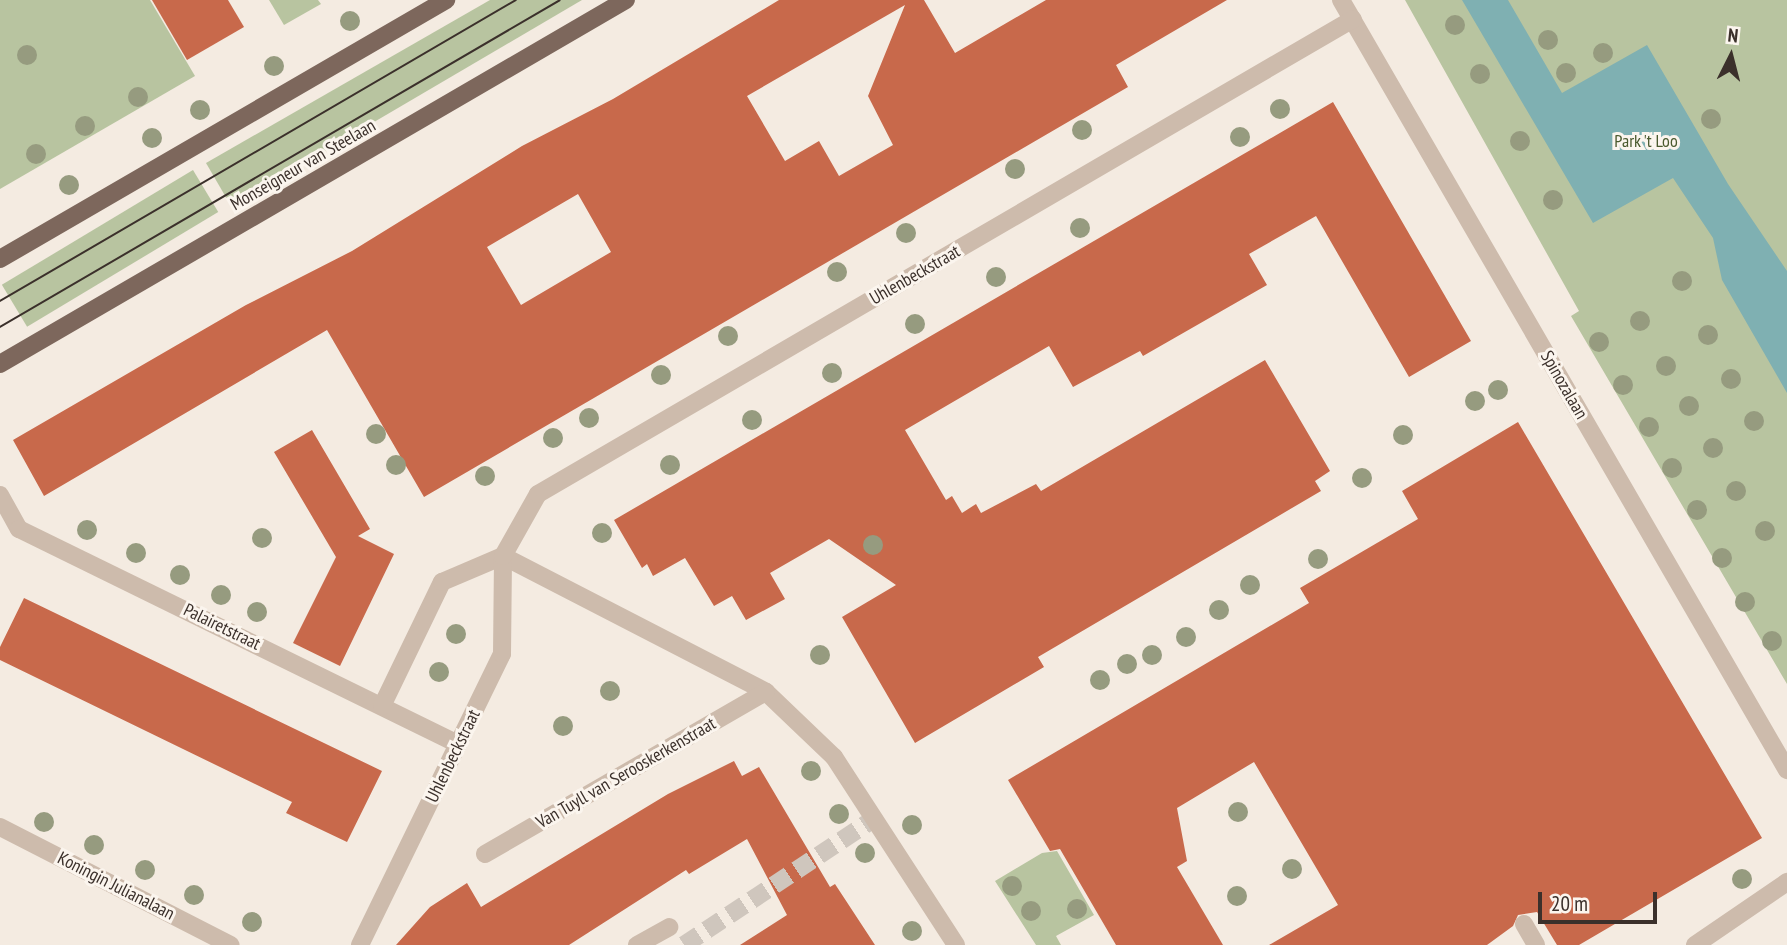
<!DOCTYPE html>
<html>
<head>
<meta charset="utf-8">
<style>
	body { margin:0 }
	#map { position:relative; width:1787px; height:945px; overflow:hidden; background:#f4ebe1; font-family:"PT Sans Narrow",sans-serif }
	div>[style] { position:absolute }
	.green>* { inset:0; background:#b8c4a0; transform-origin:0 0 }
	.water>* { inset:0; background:#7fb0b2 }
	.building>* { inset:0; background:#c8694b }
	.minor-tunnel>* { height:18px; margin-top:-9px; transform-origin:0; background:repeating-linear-gradient(90deg,#cfc6bd 0 18px,transparent 0 27px) }
	.minor>* { height:18px; margin:-9px; padding:0 9px; transform-origin:9px; border-radius:9px; background:#cdbbac }
	.major>* { height:18px; margin:-9px; padding:0 9px; transform-origin:9px; border-radius:9px; background:#7d675c }
	.tram>* { height:2px; margin:-1px; padding:0 1px; transform-origin:1px; border-radius:1px; background:#3b302b }
	.trees>* { width:20px; height:20px; margin:-10px; border-radius:50%; background:#969b7f }
	span { translate:-50% -50%; white-space:nowrap; text-align:center; line-height:1.15; -webkit-text-stroke:6px #fbf5ee; paint-order:stroke }
	.park-label { font-size:18px; color:#4a5a2e }
	.street-label { font-size:18px; color:#3b302b }
	.north { position:absolute; left:1696px; top:21px; width:70px; height:70px; -webkit-text-stroke:5px #fbf5ee; paint-order:stroke; rotate:6deg; font-size:19px; font-weight:700; line-height:28px; text-align:center; color:#3b302b }
	.north::after { content:''; display:block; margin:auto; width:24px; height:32px; background:#3b302b; clip-path:polygon(50% 0,100% 100%,50% 72%,0 100%) }
	.scale { position:absolute; left:1538px; top:892px; width:119px; height:32px; box-sizing:border-box; border:4px solid #3b302b; border-top:0; padding-left:9px; font-size:21px; line-height:24px; white-space:nowrap; color:#3b302b; -webkit-text-stroke:5px #fbf5ee; paint-order:stroke }
</style>
</head>
<body>
<div id="map">
	<div class="green">
		<i style="clip-path:polygon(0 0,150px 0,195px 76px,0 189px)"></i>
		<i style="clip-path:polygon(269px 0,318px 0,321px 4px,284px 25px)"></i>
		<i style="clip-path:polygon(490px 0,582px 0,231px 206px,206px 163px)"></i>
		<i style="clip-path:polygon(1405px 0,1787px 0,1787px 684px,1571px 316px,1579px 311px)"></i>
		<i style="left:193px;top:170px;width:49px;height:223px;rotate:59deg"></i>
		<i style="clip-path:polygon(1057px 851px,1094px 915px,1056px 936px,1061px 945px,1036px 945px,995px 881px,1042px 853px)"></i>
	</div>
	<div class="water">
		<i style="clip-path:polygon(1462px 0,1508px 0,1562px 93px,1647px 45px,1728px 184px,1787px 271px,1787px 393px,1722px 280px,1713px 238px,1673px 178px,1593px 223px)"></i>
	</div>
	<div class="building">
		<i style="clip-path:polygon(152px 0,228px 0,244px 27px,187px 60px)"></i>
		<i style="clip-path:polygon(evenodd,779px 0,924px 0,955px 53px,1046px 0,1227px 0,1116px 65px,1128px 87px,424px 497px,327px 330px,44px 496px,13px 440px,246px 305px,352px 251px,522px 146px,613px 99px,779px 0,905px 5px,868px 96px,893px 145px,839px 176px,819px 141px,785px 161px,747px 96px,905px 5px,779px 0,578px 194px,611px 252px,521px 305px,487px 247px,578px 194px)"></i>
		<i style="clip-path:polygon(1333px 102px,1471px 341px,1409px 377px,1316px 216px,1249px 254px,1267px 285px,1143px 356px,1140px 351px,1073px 387px,1049px 346px,905px 430px,946px 500px,952px 496px,962px 513px,976px 504px,981px 513px,1036px 484px,1041px 491px,1265px 360px,1330px 471px,1315px 481px,1321px 491px,1038px 657px,1044px 667px,915px 743px,842px 617px,896px 585px,829px 539px,770px 573px,785px 599px,746px 620px,732px 596px,714px 606px,685px 558px,653px 576px,647px 564px,642px 568px,614px 520px)"></i>
		<i style="clip-path:polygon(1518px 422px,1762px 838px,1579px 945px,1557px 945px,1537px 912px,1518px 915px,1513px 926px,1487px 945px,1269px 945px,1338px 905px,1254px 762px,1177px 808px,1187px 861px,1177px 867px,1223px 945px,1116px 945px,1060px 849px,1050px 851px,1008px 780px,1309px 603px,1300px 588px,1418px 519px,1402px 491px)"></i>
		<i style="clip-path:polygon(312px 430px,370px 529px,358px 536px,394px 554px,340px 666px,293px 643px,336px 557px,274px 452px)"></i>
		<i style="clip-path:polygon(24px 598px,382px 771px,347px 842px,286px 813px,292px 802px,0 660px,0 647px)"></i>
		<i style="clip-path:polygon(734px 761px,742px 776px,759px 767px,830px 887px,835px 884px,875px 945px,740px 945px,787px 915px,747px 839px,689px 874px,686px 870px,569px 945px,396px 945px,430px 907px,467px 883px,481px 907px,668px 794px)"></i>
	</div>
	<div class="minor-tunnel">
		<i style="left:684px;top:945px;width:229px;rotate:-33.6deg"></i>
	</div>
	<div class="minor">
		<i style="left:1341px;top:0;width:890px;rotate:59.92deg"></i>
		<i style="left:0;top:495px;width:39px;rotate:61deg"></i>
		<i style="left:19px;top:529px;width:489px;rotate:26.1deg"></i>
		<i style="left:503px;top:556px;width:296px;rotate:27.3deg"></i>
		<i style="left:766px;top:692px;width:94px;rotate:43.7deg"></i>
		<i style="left:834px;top:757px;width:224px;rotate:57deg"></i>
		<i style="left:382px;top:706px;width:138px;rotate:-64.2deg"></i>
		<i style="left:442px;top:582px;width:66px;rotate:-23.1deg"></i>
		<i style="left:0;top:827px;width:259px;rotate:27.1deg"></i>
		<i style="left:485px;top:854px;width:324px;rotate:-30deg"></i>
		<i style="left:1524px;top:924px;width:24px;rotate:60deg"></i>
		<i style="left:360px;top:945px;width:324px;rotate:-64deg"></i>
		<i style="left:502px;top:654px;width:98px;rotate:-89.4deg"></i>
		<i style="left:503px;top:556px;width:71px;rotate:-60.6deg"></i>
		<i style="left:538px;top:494px;width:943px;rotate:-30.23deg"></i>
		<i style="left:637px;top:945px;width:37px;rotate:-29deg"></i>
		<i style="left:1695px;top:945px;width:112px;rotate:-34.4deg"></i>
	</div>
	<div class="major">
		<i style="left:0;top:259px;width:516px;rotate:-30.14deg"></i>
		<i style="left:0;top:364px;width:724px;rotate:-30.18deg"></i>
	</div>
	<div class="tram">
		<i style="left:0;top:301px;width:597px;rotate:-30.26deg"></i>
		<i style="left:0;top:327px;width:648px;rotate:-30.28deg"></i>
	</div>
	<div class="trees">
		<i style="left:350px;top:21px"></i>
		<i style="left:1455px;top:25px"></i>
		<i style="left:1548px;top:40px"></i>
		<i style="left:1603px;top:53px"></i>
		<i style="left:27px;top:55px"></i>
		<i style="left:274px;top:66px"></i>
		<i style="left:1566px;top:73px"></i>
		<i style="left:1480px;top:74px"></i>
		<i style="left:138px;top:97px"></i>
		<i style="left:1280px;top:109px"></i>
		<i style="left:200px;top:110px"></i>
		<i style="left:1711px;top:119px"></i>
		<i style="left:85px;top:126px"></i>
		<i style="left:1082px;top:130px"></i>
		<i style="left:1240px;top:137px"></i>
		<i style="left:152px;top:138px"></i>
		<i style="left:1520px;top:141px"></i>
		<i style="left:36px;top:154px"></i>
		<i style="left:1015px;top:169px"></i>
		<i style="left:69px;top:185px"></i>
		<i style="left:1553px;top:200px"></i>
		<i style="left:1080px;top:228px"></i>
		<i style="left:906px;top:233px"></i>
		<i style="left:837px;top:272px"></i>
		<i style="left:996px;top:277px"></i>
		<i style="left:1682px;top:281px"></i>
		<i style="left:1640px;top:321px"></i>
		<i style="left:915px;top:324px"></i>
		<i style="left:1708px;top:335px"></i>
		<i style="left:728px;top:336px"></i>
		<i style="left:1599px;top:342px"></i>
		<i style="left:1666px;top:366px"></i>
		<i style="left:832px;top:373px"></i>
		<i style="left:661px;top:375px"></i>
		<i style="left:1731px;top:379px"></i>
		<i style="left:1623px;top:385px"></i>
		<i style="left:1498px;top:390px"></i>
		<i style="left:1475px;top:401px"></i>
		<i style="left:1689px;top:406px"></i>
		<i style="left:589px;top:418px"></i>
		<i style="left:752px;top:420px"></i>
		<i style="left:1754px;top:421px"></i>
		<i style="left:1649px;top:427px"></i>
		<i style="left:376px;top:434px"></i>
		<i style="left:1403px;top:435px"></i>
		<i style="left:553px;top:438px"></i>
		<i style="left:1713px;top:448px"></i>
		<i style="left:396px;top:465px"></i>
		<i style="left:670px;top:465px"></i>
		<i style="left:1672px;top:468px"></i>
		<i style="left:485px;top:476px"></i>
		<i style="left:1362px;top:478px"></i>
		<i style="left:1736px;top:491px"></i>
		<i style="left:1697px;top:510px"></i>
		<i style="left:87px;top:530px"></i>
		<i style="left:1765px;top:531px"></i>
		<i style="left:602px;top:533px"></i>
		<i style="left:262px;top:538px"></i>
		<i style="left:873px;top:545px"></i>
		<i style="left:136px;top:553px"></i>
		<i style="left:1722px;top:558px"></i>
		<i style="left:1318px;top:559px"></i>
		<i style="left:180px;top:575px"></i>
		<i style="left:1250px;top:585px"></i>
		<i style="left:221px;top:595px"></i>
		<i style="left:1745px;top:602px"></i>
		<i style="left:1219px;top:610px"></i>
		<i style="left:257px;top:612px"></i>
		<i style="left:456px;top:634px"></i>
		<i style="left:1186px;top:637px"></i>
		<i style="left:1772px;top:641px"></i>
		<i style="left:820px;top:655px"></i>
		<i style="left:1152px;top:655px"></i>
		<i style="left:1127px;top:664px"></i>
		<i style="left:439px;top:672px"></i>
		<i style="left:1100px;top:680px"></i>
		<i style="left:610px;top:691px"></i>
		<i style="left:563px;top:726px"></i>
		<i style="left:811px;top:771px"></i>
		<i style="left:1238px;top:812px"></i>
		<i style="left:839px;top:814px"></i>
		<i style="left:44px;top:822px"></i>
		<i style="left:912px;top:825px"></i>
		<i style="left:94px;top:845px"></i>
		<i style="left:865px;top:853px"></i>
		<i style="left:1292px;top:869px"></i>
		<i style="left:145px;top:870px"></i>
		<i style="left:1742px;top:879px"></i>
		<i style="left:1012px;top:886px"></i>
		<i style="left:194px;top:895px"></i>
		<i style="left:1237px;top:896px"></i>
		<i style="left:1077px;top:909px"></i>
		<i style="left:1031px;top:911px"></i>
		<i style="left:252px;top:922px"></i>
		<i style="left:912px;top:931px"></i>
	</div>
	<div class="park-label">
		<span style="left:1646px;top:141px">Park 't Loo</span>
	</div>
	<div class="street-label">
		<span style="left:303px;top:165px;rotate:-30deg">Monseigneur van Steelaan</span>
		<span style="left:915px;top:275px;rotate:-30deg">Uhlenbeckstraat</span>
		<span style="left:1564px;top:385px;rotate:60deg">Spinozalaan</span>
		<span style="left:222px;top:627px;rotate:26deg">Palairetstraat</span>
		<span style="left:453px;top:756px;rotate:-64deg">Uhlenbeckstraat</span>
		<span style="left:626px;top:773px;rotate:-30deg">Van Tuyll van Serooskerkenstraat</span>
		<span style="left:116px;top:886px;rotate:27deg">Koningin Julianalaan</span>
	</div>
	<div class="north">N</div>
	<div class="scale">20 m</div>
</div>
</body>
</html>
